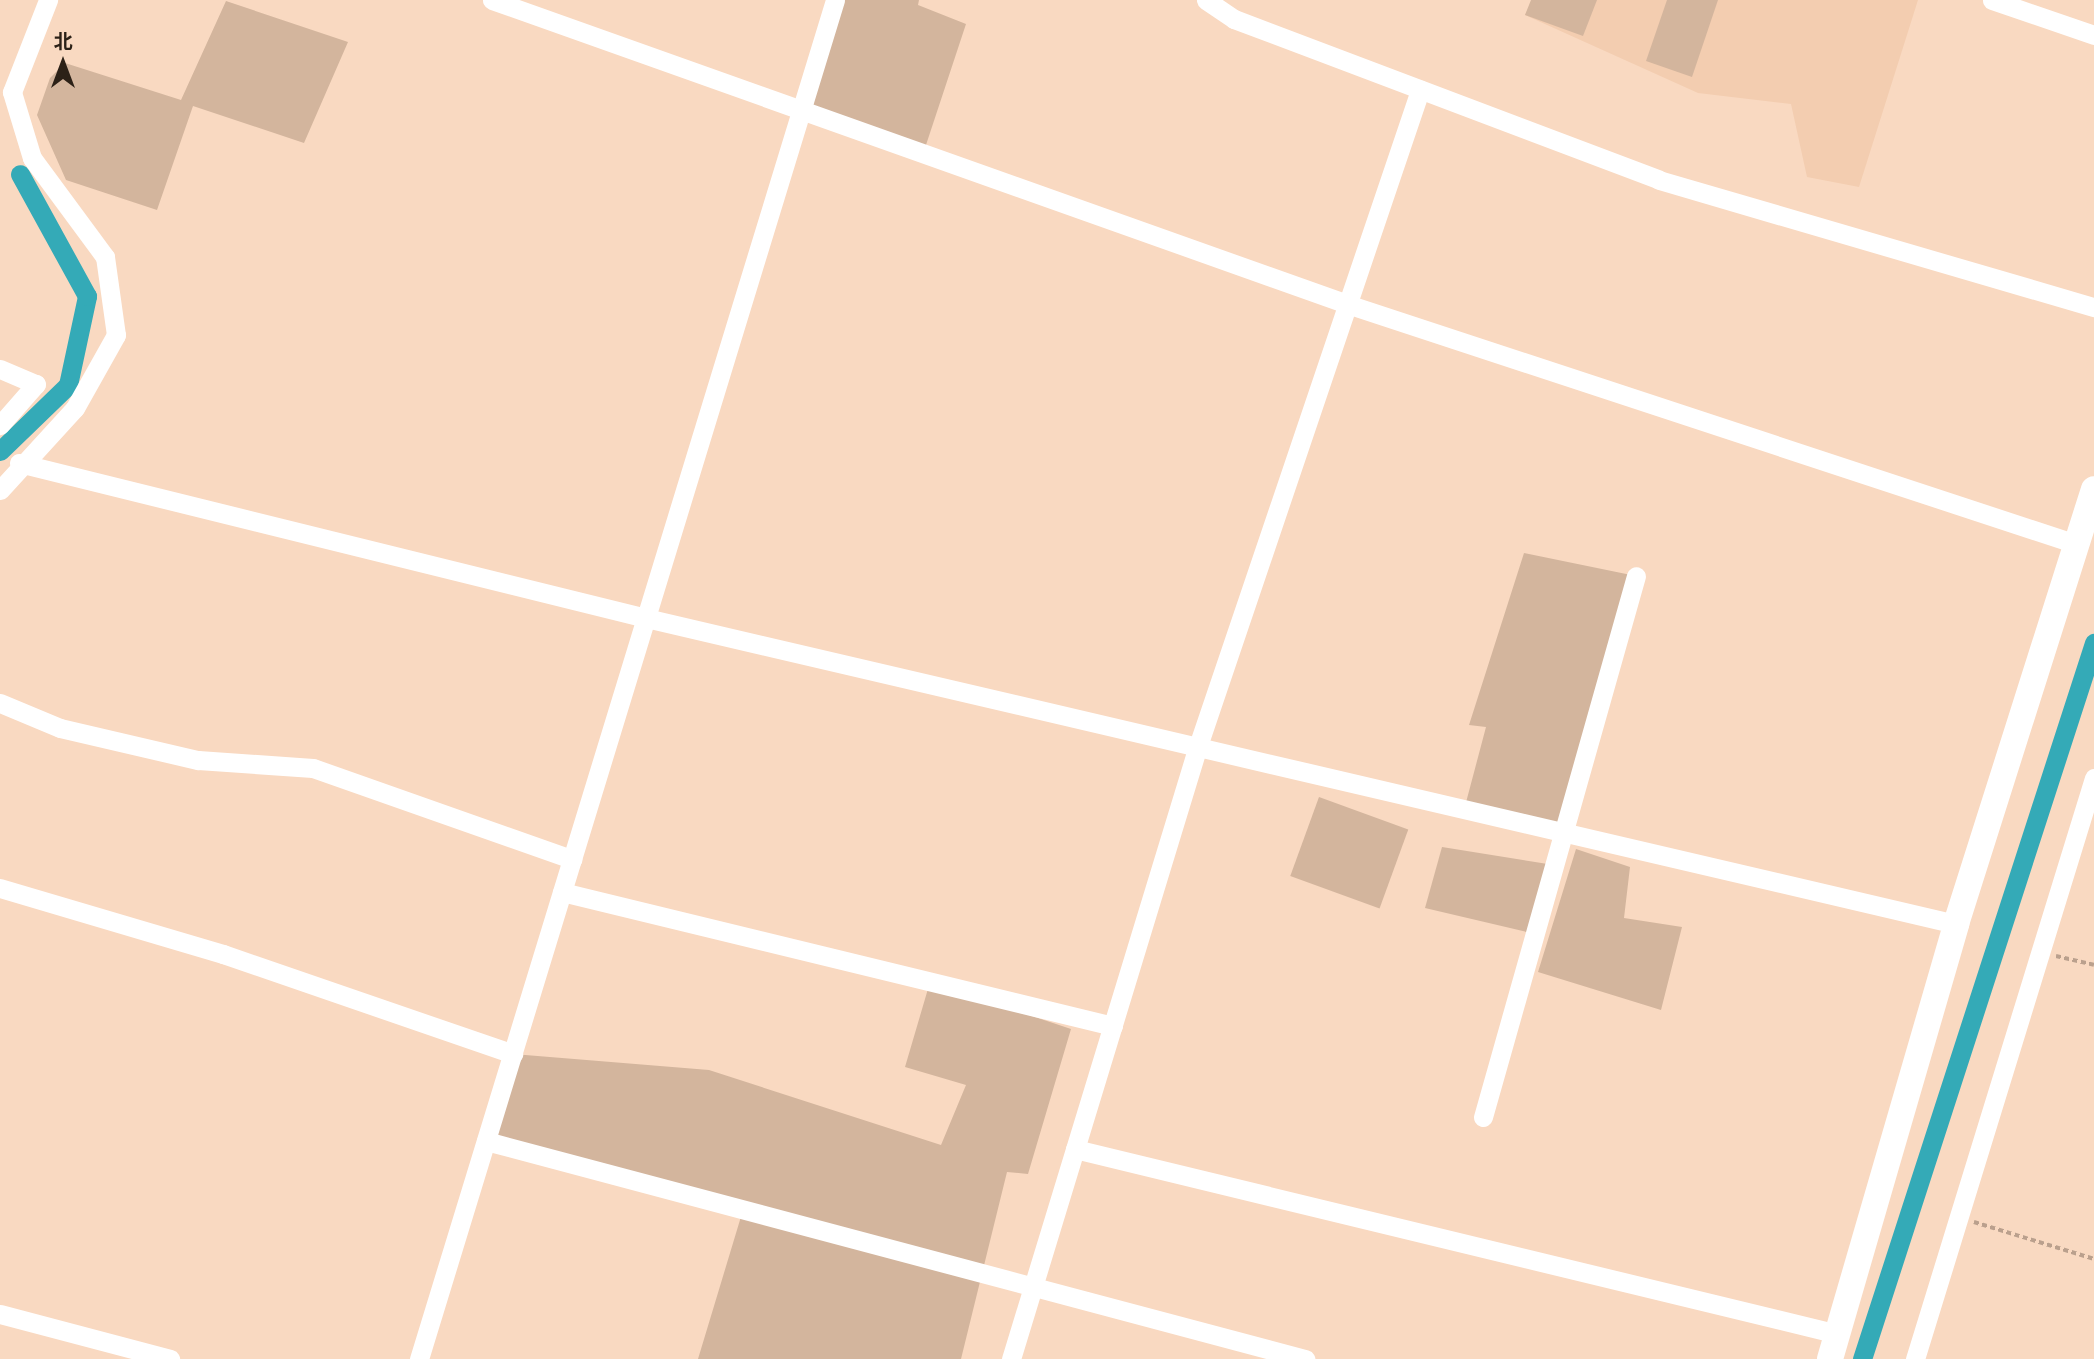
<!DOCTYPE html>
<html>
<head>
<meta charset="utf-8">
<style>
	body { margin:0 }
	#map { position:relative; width:2094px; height:1359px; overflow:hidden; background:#f9d9c1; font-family:"Times New Roman","Noto Sans SC",serif }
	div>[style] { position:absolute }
	.built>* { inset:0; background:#f3cdb0 }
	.canal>* { height:19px; margin:-9.5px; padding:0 9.5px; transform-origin:9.5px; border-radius:9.5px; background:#34aab7 }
	.building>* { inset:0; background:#d3b59d; transform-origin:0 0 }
	.path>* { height:3.5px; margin-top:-1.75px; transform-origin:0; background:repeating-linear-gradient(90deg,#baa08d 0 5px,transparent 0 8.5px) }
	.street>* { height:19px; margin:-9.5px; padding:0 9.5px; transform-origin:9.5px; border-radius:9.5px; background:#fff }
	.secondary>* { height:26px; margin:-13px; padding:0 13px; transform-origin:13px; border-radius:13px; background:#fff }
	span { translate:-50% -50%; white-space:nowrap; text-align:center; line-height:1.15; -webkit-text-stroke:5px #f9d9c1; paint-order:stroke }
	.north { position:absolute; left:28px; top:28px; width:70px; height:70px; -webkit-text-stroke:5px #f9d9c1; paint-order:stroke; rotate:0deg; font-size:19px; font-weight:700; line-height:28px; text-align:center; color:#2c2117 }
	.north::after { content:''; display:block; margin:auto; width:24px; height:32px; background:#2c2117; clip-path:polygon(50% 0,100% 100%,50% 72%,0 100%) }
</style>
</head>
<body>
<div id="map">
	<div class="built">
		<i style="clip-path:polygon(1532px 0,1918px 0,1859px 187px,1807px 177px,1791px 104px,1698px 93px,1525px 15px)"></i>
	</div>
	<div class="canal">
		<i style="left:0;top:451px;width:95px;rotate:-44.1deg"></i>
		<i style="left:68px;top:385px;width:91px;rotate:-77.9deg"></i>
		<i style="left:87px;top:296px;width:139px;rotate:-118.8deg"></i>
		<i style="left:1862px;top:1359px;width:753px;rotate:-72.05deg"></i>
	</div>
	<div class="building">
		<i style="clip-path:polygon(844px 0,919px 0,918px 5px,966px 24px,924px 151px,801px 110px)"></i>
		<i style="clip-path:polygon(1531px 0,1597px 0,1583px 36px,1525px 15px)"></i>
		<i style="clip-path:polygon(1667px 0,1718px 0,1692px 77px,1646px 61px)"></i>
		<i style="clip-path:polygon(226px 1px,348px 42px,304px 143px,193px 106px,157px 210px,66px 180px,37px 115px,50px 78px,65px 63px,181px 100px)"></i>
		<i style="clip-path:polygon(1524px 553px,1636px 576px,1563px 833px,1464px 810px,1486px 727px,1469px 725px)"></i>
		<i style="left:1319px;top:797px;width:95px;height:84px;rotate:20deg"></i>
		<i style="clip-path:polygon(1442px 847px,1554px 865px,1535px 934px,1425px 908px)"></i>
		<i style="clip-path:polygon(1576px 849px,1630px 867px,1624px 918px,1682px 927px,1661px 1010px,1538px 972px)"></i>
		<i style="clip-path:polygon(930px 982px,1071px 1029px,1028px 1174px,1007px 1172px,961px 1359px,698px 1359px,743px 1210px,486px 1141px,513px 1054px,709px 1070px,941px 1145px,966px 1085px,905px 1067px)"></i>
	</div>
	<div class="path">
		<i style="left:2056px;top:956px;width:39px;rotate:13deg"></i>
		<i style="left:1974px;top:1222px;width:126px;rotate:17.1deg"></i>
	</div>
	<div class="street">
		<i style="left:492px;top:0;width:907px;rotate:19.57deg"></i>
		<i style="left:1347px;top:304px;width:767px;rotate:18.22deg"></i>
		<i style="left:1206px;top:0;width:34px;rotate:34deg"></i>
		<i style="left:1234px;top:19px;width:454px;rotate:20.7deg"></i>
		<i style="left:1659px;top:180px;width:453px;rotate:16.3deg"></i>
		<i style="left:1992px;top:0;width:108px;rotate:18.9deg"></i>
		<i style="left:0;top:369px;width:39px;rotate:23deg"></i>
		<i style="left:36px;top:384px;width:55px;rotate:131.3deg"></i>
		<i style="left:19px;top:463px;width:646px;rotate:13.89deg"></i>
		<i style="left:646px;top:618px;width:1345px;rotate:13.15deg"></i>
		<i style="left:0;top:490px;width:111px;rotate:-47.6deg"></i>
		<i style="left:75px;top:408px;width:84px;rotate:-60.7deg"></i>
		<i style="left:116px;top:335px;width:79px;rotate:-98deg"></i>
		<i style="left:105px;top:257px;width:123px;rotate:-126.4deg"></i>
		<i style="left:32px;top:158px;width:69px;rotate:-106.9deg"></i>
		<i style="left:12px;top:92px;width:99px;rotate:-68.6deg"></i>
		<i style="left:0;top:703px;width:65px;rotate:22.6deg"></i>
		<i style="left:60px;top:728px;width:142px;rotate:13.1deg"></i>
		<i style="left:198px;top:760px;width:115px;rotate:4deg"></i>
		<i style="left:313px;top:768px;width:275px;rotate:19.4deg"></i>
		<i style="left:0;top:888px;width:233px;rotate:16.5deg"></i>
		<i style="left:223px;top:954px;width:307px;rotate:19deg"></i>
		<i style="left:562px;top:892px;width:567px;rotate:13.67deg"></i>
		<i style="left:1483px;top:1117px;width:562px;rotate:-74.21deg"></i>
		<i style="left:486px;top:1141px;width:848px;rotate:14.91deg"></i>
		<i style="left:1075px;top:1149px;width:785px;rotate:13.63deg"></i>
		<i style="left:0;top:1314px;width:176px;rotate:14.8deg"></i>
		<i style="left:419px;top:1359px;width:1421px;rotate:-72.98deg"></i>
		<i style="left:1011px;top:1359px;width:641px;rotate:-73.04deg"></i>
		<i style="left:1198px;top:746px;width:693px;rotate:-71.3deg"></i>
		<i style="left:1915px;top:1359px;width:608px;rotate:-72.88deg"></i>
	</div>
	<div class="secondary">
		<i style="left:1830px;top:1359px;width:453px;rotate:-73.8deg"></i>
		<i style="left:1956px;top:924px;width:456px;rotate:-72.4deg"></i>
	</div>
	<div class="north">北</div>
</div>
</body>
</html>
